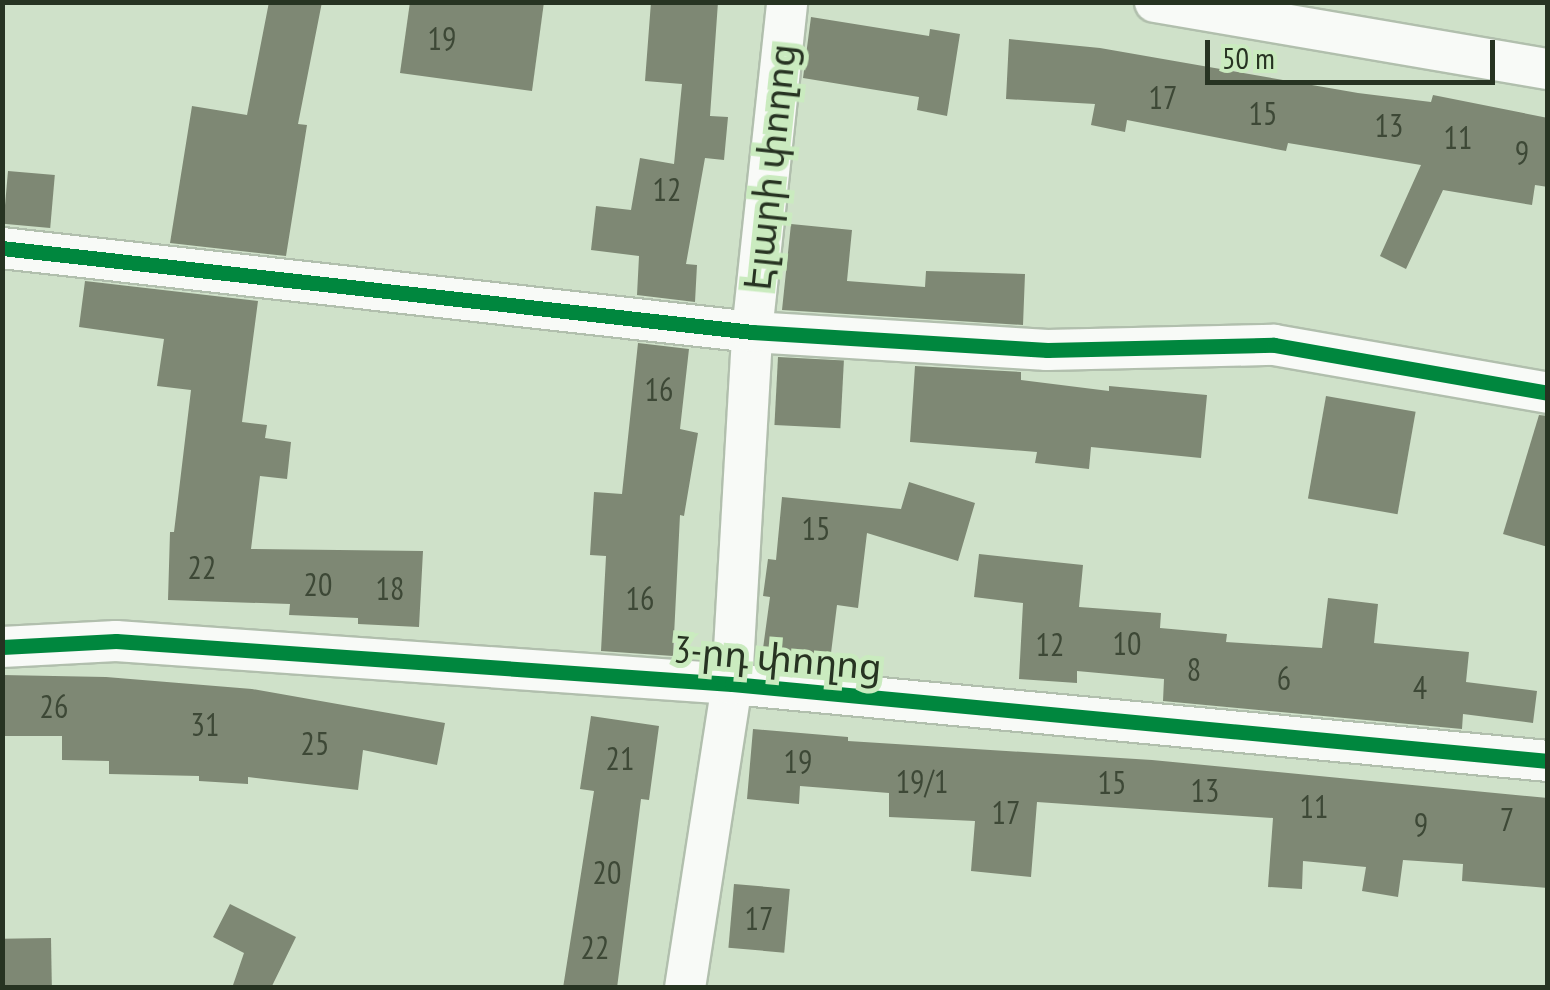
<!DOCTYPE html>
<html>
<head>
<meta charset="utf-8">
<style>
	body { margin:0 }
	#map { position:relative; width:1550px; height:990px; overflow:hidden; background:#cfe1c9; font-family:"PT Sans Narrow","Noto Sans Armenian",sans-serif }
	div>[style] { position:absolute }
	.building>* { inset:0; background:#7e8874; transform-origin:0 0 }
	.roads { filter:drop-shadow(2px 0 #b1bfad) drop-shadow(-2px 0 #b1bfad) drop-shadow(0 2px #b1bfad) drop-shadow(0 -2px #b1bfad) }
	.street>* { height:40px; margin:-20px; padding:0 20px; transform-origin:20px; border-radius:20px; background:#f8faf7 }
	.cycleway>* { height:15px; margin:-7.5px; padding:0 7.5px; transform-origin:7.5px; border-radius:7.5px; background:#00873e }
	span { translate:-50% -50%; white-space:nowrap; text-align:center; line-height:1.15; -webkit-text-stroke:10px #caebbf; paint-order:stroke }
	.number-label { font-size:32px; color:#3d4836 }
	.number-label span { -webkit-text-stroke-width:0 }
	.street-label { font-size:38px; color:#273322 }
	.frame { position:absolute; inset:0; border:5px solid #273322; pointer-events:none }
	.scale { position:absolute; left:1205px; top:40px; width:290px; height:45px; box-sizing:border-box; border:5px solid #273322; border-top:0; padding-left:12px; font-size:30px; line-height:35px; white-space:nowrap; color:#273322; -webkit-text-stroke:8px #caebbf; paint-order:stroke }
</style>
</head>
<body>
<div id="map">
	<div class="building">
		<i style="clip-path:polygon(269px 2px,322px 2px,298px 124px,307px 125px,286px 256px,170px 243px,192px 106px,247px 115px)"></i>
		<i style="clip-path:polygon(410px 2px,544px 2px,532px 91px,400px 73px)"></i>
		<i style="clip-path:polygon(651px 2px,718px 2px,710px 116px,728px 117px,724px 160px,705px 158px,686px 264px,697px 265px,695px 302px,637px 295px,639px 256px,591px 250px,596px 206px,631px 210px,640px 158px,674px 164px,682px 84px,645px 81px)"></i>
		<i style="clip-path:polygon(811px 17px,929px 36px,930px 29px,960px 34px,947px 116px,917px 110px,919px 97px,803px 78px)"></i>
		<i style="clip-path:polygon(1009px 39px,1100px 48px,1358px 93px,1431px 102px,1433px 95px,1548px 118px,1548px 187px,1535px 185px,1532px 205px,1443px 190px,1406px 269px,1380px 256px,1421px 165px,1288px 143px,1286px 151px,1127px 120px,1125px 132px,1091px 125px,1095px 104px,1006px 99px)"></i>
		<i style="left:8px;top:171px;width:47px;height:53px;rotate:5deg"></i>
		<i style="clip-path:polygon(791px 224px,852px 230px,847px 281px,925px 287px,926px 271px,1025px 274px,1023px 325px,782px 310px)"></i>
		<i style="clip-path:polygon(85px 281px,258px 301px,242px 422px,267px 425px,265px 438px,291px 442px,287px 479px,260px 476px,251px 549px,423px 551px,419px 627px,358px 624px,358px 618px,289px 615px,290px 604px,168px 600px,170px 532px,174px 532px,191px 390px,157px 386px,164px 339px,79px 327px)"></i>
		<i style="clip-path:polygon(638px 343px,689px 349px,680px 429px,698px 433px,684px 516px,680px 515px,673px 656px,601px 651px,606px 556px,590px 555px,594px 492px,622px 494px)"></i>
		<i style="left:778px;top:357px;width:66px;height:68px;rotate:3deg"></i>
		<i style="clip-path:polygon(915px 366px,1021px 372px,1021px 380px,1109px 391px,1109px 386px,1207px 395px,1201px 458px,1091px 447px,1089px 469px,1035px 463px,1037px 452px,910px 442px)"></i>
		<i style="left:1326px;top:396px;width:91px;height:104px;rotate:10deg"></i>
		<i style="clip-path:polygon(1539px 415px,1548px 416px,1548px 547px,1503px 534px)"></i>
		<i style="clip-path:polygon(909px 482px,975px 503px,958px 561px,867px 533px,858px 608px,837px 605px,829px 669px,761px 663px,770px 597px,763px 596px,768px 559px,776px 560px,782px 497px,901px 509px)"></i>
		<i style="clip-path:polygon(979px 554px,1083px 565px,1079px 607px,1161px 613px,1160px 628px,1227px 634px,1226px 642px,1322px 648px,1328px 598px,1378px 604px,1374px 643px,1469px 652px,1466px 682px,1537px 691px,1533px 723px,1463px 714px,1462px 729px,1163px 701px,1164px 679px,1077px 671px,1077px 683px,1019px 679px,1023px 603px,974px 597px)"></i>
		<i style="clip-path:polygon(2px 675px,106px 677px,252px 689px,445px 723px,437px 765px,363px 750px,358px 790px,248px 777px,248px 784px,199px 781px,199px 776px,109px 774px,109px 761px,62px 760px,62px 736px,2px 736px)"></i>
		<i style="clip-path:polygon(591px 716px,659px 726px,649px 800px,641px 799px,617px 988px,563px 988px,594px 791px,580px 789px)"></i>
		<i style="clip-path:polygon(753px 729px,848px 737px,848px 741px,1152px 760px,1548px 798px,1548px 888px,1462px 881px,1463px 864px,1403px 860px,1398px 897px,1362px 891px,1366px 867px,1303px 861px,1302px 889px,1268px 887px,1273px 818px,1037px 802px,1031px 877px,971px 871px,975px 821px,889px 817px,889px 793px,800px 786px,799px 804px,747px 799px)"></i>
		<i style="left:734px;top:884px;width:56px;height:64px;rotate:5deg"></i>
		<i style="clip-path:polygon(230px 904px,296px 937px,271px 988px,232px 988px,244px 953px,213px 937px)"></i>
		<i style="left:51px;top:938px;width:50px;height:49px;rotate:89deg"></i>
	</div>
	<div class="roads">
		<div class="street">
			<i style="left:1155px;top:2px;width:399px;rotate:9.7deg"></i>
			<i style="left:2px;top:248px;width:755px;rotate:6.39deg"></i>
			<i style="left:752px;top:332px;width:296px;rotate:3.5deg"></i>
			<i style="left:1047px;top:350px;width:227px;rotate:-1.3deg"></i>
			<i style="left:1274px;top:345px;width:278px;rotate:9.9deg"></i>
			<i style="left:2px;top:647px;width:114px;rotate:-3deg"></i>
			<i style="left:116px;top:641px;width:617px;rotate:3.99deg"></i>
			<i style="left:732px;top:684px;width:820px;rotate:5.39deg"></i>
			<i style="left:685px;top:988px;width:308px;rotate:-81.2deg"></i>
			<i style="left:732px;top:684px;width:353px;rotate:-86.7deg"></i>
			<i style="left:752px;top:332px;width:332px;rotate:-83.9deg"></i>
		</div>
	</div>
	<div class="cycleway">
		<i style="left:2px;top:248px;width:755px;rotate:6.39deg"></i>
		<i style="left:752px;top:332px;width:296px;rotate:3.5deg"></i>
		<i style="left:1047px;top:350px;width:227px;rotate:-1.3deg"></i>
		<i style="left:1274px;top:345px;width:278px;rotate:9.9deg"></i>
		<i style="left:2px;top:647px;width:114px;rotate:-3deg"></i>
		<i style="left:116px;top:641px;width:617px;rotate:3.99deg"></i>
		<i style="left:732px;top:684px;width:820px;rotate:5.39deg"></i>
	</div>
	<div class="number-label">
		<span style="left:442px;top:38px">19</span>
		<span style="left:1163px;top:97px">17</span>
		<span style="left:1263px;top:113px">15</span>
		<span style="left:1389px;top:125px">13</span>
		<span style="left:1458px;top:137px">11</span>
		<span style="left:1522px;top:152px">9</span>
		<span style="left:667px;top:189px">12</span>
		<span style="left:659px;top:389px">16</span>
		<span style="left:816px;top:528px">15</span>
		<span style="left:202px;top:567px">22</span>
		<span style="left:318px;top:584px">20</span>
		<span style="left:390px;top:588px">18</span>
		<span style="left:640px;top:598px">16</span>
		<span style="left:1127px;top:643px">10</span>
		<span style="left:1050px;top:644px">12</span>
		<span style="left:1194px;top:669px">8</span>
		<span style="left:1284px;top:678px">6</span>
		<span style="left:1420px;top:687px">4</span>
		<span style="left:54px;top:706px">26</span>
		<span style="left:205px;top:724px">31</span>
		<span style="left:315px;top:743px">25</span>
		<span style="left:620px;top:758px">21</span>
		<span style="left:798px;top:761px">19</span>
		<span style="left:922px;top:781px">19/1</span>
		<span style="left:1112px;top:782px">15</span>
		<span style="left:1205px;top:790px">13</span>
		<span style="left:1314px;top:806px">11</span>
		<span style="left:1006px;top:812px">17</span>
		<span style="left:1507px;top:819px">7</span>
		<span style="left:1421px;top:824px">9</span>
		<span style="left:607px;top:872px">20</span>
		<span style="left:759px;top:918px">17</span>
		<span style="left:595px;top:947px">22</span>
	</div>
	<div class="street-label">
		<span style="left:769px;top:167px;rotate:-84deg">Էլարի փողոց</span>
		<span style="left:778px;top:657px;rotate:5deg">3-րդ փողոց</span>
	</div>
	<div class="frame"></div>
	<div class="scale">50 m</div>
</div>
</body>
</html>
